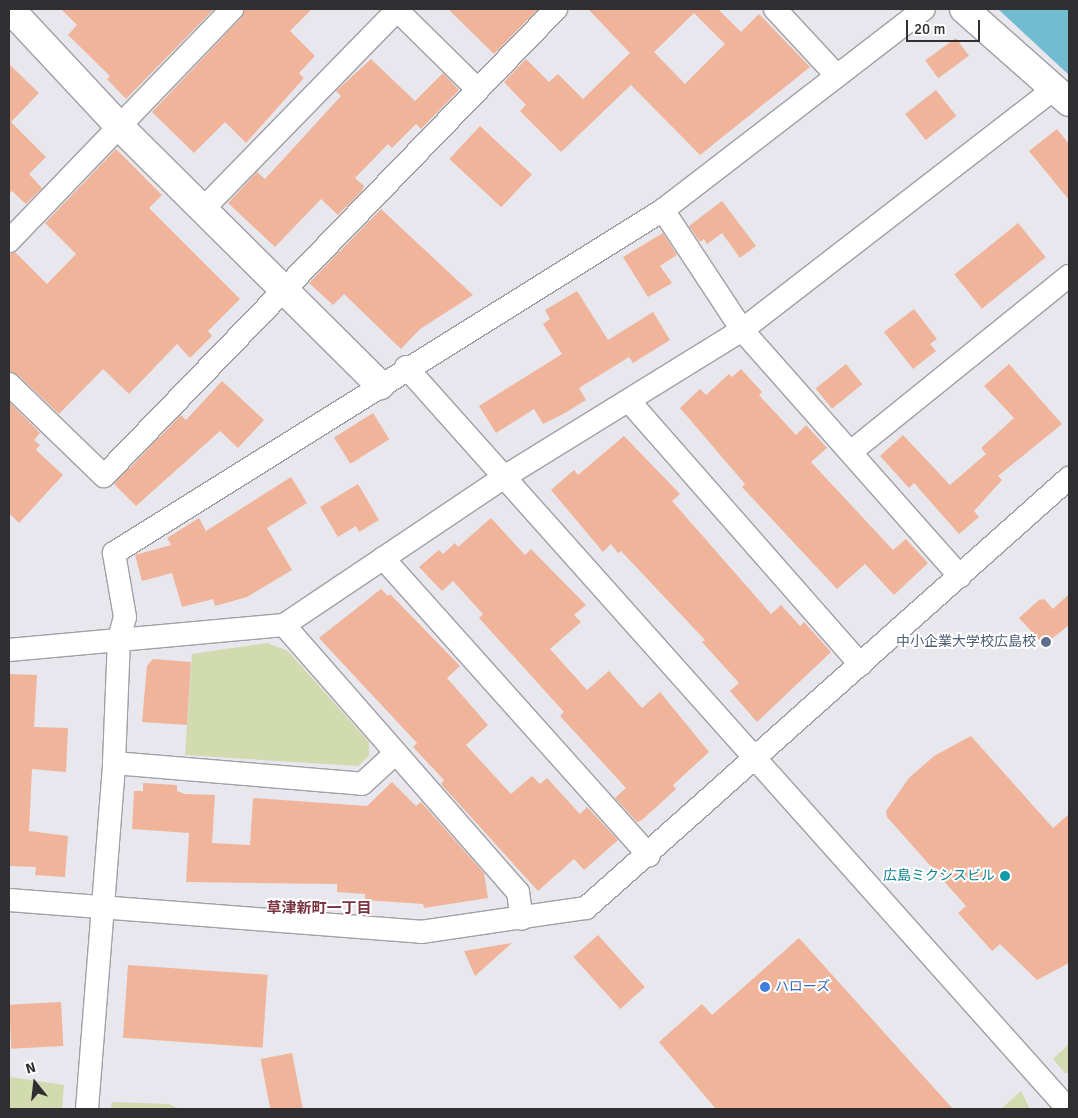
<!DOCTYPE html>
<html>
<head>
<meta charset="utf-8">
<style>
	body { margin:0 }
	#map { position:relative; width:1078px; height:1118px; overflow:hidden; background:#e8e7ed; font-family:Signika,"Noto Sans JP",sans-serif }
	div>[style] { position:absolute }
	.green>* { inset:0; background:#d2dab0 }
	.water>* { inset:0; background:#72bcd1 }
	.building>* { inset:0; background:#f0b49a; transform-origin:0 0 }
	.roads { filter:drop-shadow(1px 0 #a0a0a5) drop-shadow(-1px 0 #a0a0a5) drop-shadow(0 1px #a0a0a5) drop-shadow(0 -1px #a0a0a5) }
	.minor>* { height:22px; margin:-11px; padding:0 11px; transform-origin:11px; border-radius:11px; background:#fff }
	.tertiary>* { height:28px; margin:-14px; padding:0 14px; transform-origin:14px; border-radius:14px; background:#fff }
	.dots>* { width:14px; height:14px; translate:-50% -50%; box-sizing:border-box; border:2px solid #fff; border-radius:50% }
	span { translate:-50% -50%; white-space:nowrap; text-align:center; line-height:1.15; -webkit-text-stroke:4px #fff; paint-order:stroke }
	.service-label { font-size:14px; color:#4e5e75 }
	.right { translate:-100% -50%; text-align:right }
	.culture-label { font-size:14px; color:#0d838f }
	.shop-label { font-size:14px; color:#366cbe }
	.left { translate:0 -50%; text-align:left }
	.neighbourhood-label { font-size:15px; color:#7a333f; font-weight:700 }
	.frame { position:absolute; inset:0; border:10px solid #2f2f31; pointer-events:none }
	.north { position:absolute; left:10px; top:1058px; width:50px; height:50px; -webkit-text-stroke:4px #fff; paint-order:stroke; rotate:344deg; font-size:14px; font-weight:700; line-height:20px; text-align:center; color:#2f2f31 }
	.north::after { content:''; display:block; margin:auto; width:18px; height:22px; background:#2f2f31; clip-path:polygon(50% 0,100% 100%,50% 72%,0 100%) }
	.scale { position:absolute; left:906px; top:20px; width:74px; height:22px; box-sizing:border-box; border:2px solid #2f2f31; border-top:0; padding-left:6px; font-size:15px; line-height:18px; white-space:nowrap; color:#2f2f31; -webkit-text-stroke:4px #fff; paint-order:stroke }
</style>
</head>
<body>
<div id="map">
	<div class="green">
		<i style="clip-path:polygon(267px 643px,288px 651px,369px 742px,369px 756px,358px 766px,185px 755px,192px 654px)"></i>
		<i style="clip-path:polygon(1069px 1044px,1069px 1073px,1065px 1073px,1053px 1059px)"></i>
		<i style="clip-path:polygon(9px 1077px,64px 1085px,62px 1109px,9px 1109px)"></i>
		<i style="clip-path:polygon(1021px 1091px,1030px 1109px,1001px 1109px)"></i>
		<i style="clip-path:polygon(112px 1102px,168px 1104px,180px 1109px,111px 1109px)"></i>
	</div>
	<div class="water">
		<i style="clip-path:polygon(998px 9px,1069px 9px,1069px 75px)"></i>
	</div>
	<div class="building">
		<i style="clip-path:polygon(61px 9px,214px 9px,126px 99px,107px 79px,110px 76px,68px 35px,77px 25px)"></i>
		<i style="clip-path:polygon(245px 9px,312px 9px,290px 31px,315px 56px,299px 73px,304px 78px,246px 143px,225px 122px,194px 153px,152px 112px,241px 18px)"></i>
		<i style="clip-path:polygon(448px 9px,538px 9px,494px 54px)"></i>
		<i style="clip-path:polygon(evenodd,588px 9px,718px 9px,741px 32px,759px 14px,810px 67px,700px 155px,631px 85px,561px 152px,520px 111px,526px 105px,504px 82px,526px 59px,549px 82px,558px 74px,583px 99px,630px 53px,588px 9px,694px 13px,725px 44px,685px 84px,654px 52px,694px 13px)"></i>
		<i style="left:956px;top:38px;width:22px;height:38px;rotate:54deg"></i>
		<i style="clip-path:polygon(371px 59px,415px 101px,443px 73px,459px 90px,421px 129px,416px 124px,392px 148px,388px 144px,355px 178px,364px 186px,362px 191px,338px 215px,321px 199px,275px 247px,228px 203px,257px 172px,265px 179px,341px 96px,336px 91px)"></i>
		<i style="clip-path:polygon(9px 64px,39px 93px,11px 122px,46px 157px,29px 174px,42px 188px,26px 204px,12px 191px,9px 194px)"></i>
		<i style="left:936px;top:90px;width:33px;height:39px;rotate:52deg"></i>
		<i style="left:480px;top:126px;width:71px;height:45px;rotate:43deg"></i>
		<i style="clip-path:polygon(1057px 129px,1069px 144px,1069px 200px,1029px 151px)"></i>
		<i style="clip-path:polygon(116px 149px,162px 195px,149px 208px,240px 299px,208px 331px,212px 336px,190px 358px,177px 344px,129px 394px,103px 369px,59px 414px,18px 375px,9px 371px,9px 254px,15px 252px,47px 284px,76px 254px,45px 223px)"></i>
		<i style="clip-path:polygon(722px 201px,756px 246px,740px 258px,722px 233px,707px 244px,704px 239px,700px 242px,689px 226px)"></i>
		<i style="clip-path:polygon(381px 209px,473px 295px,420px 329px,401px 349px,344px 294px,333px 305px,309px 283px)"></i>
		<i style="left:1018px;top:223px;width:44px;height:82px;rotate:51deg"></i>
		<i style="clip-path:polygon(663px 233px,677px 255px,660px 266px,672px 283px,648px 297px,623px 257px)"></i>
		<i style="clip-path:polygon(577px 291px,608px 340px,653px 312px,670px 340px,633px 363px,629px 357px,579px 388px,586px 400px,565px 413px,543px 424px,534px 409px,496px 433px,479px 406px,562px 354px,543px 324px,550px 319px,545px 310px)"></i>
		<i style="clip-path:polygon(914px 309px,937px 339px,930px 344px,936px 351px,913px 369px,884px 332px)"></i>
		<i style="left:846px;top:364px;width:26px;height:39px;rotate:51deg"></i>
		<i style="clip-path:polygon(1009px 364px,1062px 424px,998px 476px,1002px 480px,974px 511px,979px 517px,959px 534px,914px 483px,909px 488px,880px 456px,903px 435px,950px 485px,986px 454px,981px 448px,1014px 418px,984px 386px)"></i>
		<i style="clip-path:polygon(741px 369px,762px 392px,759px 395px,796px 435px,806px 425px,827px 448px,811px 462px,893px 550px,906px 539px,928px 563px,894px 595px,865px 564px,837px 589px,742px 487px,745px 484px,680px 408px,700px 389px,706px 395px,729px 374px,732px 377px)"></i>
		<i style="clip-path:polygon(222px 381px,264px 420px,238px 448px,220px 431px,136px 506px,114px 484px,181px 415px,186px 420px)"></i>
		<i style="clip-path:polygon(9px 402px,40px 433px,34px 440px,40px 445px,36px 450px,63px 475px,19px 523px,9px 513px)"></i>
		<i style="left:373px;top:413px;width:31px;height:46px;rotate:58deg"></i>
		<i style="clip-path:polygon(624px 436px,680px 494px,672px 501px,771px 614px,781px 605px,800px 626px,804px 622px,831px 652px,757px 722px,730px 691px,739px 683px,702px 642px,705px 640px,621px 551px,618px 553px,611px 544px,603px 552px,551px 490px,574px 470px,578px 475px)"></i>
		<i style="clip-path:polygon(291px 477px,307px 503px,267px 528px,292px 570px,247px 597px,215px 606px,213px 599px,182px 607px,172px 573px,142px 581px,135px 555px,171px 545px,167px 538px,199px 518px,206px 531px)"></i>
		<i style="clip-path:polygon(358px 484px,379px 520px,359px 532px,356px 526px,338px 537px,320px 507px)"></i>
		<i style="clip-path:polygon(491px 518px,525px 555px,531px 549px,586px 605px,574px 615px,581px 622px,550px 649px,587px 690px,609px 671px,642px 708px,660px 692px,709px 752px,673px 785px,676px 789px,642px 820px,637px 822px,615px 798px,626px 788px,560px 716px,564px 712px,479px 618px,483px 614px,453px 581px,442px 591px,419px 567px,439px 550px,443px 554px,455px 543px,458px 547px)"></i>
		<i style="clip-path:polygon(381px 589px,388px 596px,390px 594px,460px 666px,447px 678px,488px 725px,466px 745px,511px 794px,532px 776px,540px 784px,547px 778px,580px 814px,587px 807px,618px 840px,584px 870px,574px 859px,538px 891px,441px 784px,444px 780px,413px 747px,417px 743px,319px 638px)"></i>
		<i style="clip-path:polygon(1069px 594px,1069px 625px,1044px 645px,1019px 618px,1039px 600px,1044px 599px,1053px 609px)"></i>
		<i style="clip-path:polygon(153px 659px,191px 662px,187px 725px,142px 722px,147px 666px)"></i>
		<i style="clip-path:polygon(9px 674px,37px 675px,34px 727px,68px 728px,66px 772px,32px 769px,29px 831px,68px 836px,65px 877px,35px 875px,36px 867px,9px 866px)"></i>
		<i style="clip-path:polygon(971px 736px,1053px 828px,1069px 814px,1069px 963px,1037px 980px,1000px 944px,992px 951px,958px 913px,966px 906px,887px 817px,886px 811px,909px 778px,934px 756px)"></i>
		<i style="clip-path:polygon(392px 782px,416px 806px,421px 802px,484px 873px,488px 898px,424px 908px,423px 904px,365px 900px,365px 894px,337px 892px,337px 884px,186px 882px,189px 833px,132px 829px,134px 791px,143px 791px,143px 783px,177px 785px,177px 791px,185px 794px,215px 795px,212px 843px,250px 845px,253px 798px,367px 806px)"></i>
		<i style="left:598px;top:935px;width:70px;height:33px;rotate:48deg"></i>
		<i style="clip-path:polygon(799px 938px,953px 1109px,716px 1109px,659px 1042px,702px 1004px,712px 1015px)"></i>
		<i style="clip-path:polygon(512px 943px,475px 976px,464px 951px)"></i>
		<i style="left:128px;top:965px;width:140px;height:73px;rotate:4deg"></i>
		<i style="left:61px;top:1002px;width:44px;height:52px;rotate:87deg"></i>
		<i style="left:292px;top:1053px;width:57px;height:32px;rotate:79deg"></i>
	</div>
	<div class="roads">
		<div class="minor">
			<i style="left:396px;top:9px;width:115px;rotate:44.6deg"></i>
			<i style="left:775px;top:9px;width:91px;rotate:47.2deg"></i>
			<i style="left:204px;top:208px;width:278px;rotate:-45.7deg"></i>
			<i style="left:663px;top:210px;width:144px;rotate:56.6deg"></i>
			<i style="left:742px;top:330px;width:329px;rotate:48.5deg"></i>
			<i style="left:9px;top:241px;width:322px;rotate:-46.1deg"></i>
			<i style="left:406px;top:367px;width:994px;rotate:48.26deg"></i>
			<i style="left:9px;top:384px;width:132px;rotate:44.1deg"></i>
			<i style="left:104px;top:476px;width:650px;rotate:-45.94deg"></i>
			<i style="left:629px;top:401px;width:351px;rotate:48.7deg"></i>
			<i style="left:852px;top:451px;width:279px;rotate:-38.9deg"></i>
			<i style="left:383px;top:558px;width:399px;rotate:48.2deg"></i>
			<i style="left:284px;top:625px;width:355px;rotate:48.8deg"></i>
			<i style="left:518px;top:892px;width:27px;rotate:82deg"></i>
			<i style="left:9px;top:650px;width:276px;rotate:-5.2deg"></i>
			<i style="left:284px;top:625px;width:265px;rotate:-33.9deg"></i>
			<i style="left:504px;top:477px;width:280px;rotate:-31.7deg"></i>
			<i style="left:742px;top:330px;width:394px;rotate:-37.7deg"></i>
			<i style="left:114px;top:763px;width:249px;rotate:4.8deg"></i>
			<i style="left:362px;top:784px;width:46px;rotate:-42.4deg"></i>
			<i style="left:9px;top:900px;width:413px;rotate:4.4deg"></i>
			<i style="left:421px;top:932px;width:167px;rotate:-8.3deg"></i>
			<i style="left:586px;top:908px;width:647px;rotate:-41.68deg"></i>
			<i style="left:87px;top:1109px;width:347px;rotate:-85.5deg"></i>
			<i style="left:114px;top:763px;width:124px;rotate:-87.7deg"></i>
			<i style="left:119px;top:639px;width:23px;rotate:-75deg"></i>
			<i style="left:125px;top:617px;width:65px;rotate:-99.8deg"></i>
			<i style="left:114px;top:553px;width:647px;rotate:-32deg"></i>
			<i style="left:663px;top:210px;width:329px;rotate:-37.6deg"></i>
		</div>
		<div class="tertiary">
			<i style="left:10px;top:9px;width:160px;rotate:47deg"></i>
			<i style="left:119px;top:126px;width:368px;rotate:44.8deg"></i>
			<i style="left:964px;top:9px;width:140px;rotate:41.5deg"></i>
		</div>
	</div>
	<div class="dots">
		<i style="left:1046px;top:642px;background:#5c6f8a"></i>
		<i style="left:1005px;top:876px;background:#0f9aa8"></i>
		<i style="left:765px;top:987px;background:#3f7fe0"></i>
	</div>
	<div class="service-label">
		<span class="right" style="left:1036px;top:642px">中小企業大学校広島校</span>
	</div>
	<div class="culture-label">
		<span class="right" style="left:995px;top:876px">広島ミクシスビル</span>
	</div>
	<div class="shop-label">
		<span class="left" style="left:775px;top:987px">ハローズ</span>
	</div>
	<div class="neighbourhood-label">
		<span style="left:319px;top:909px">草津新町一丁目</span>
	</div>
	<div class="frame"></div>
	<div class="north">N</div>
	<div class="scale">20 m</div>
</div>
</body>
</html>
